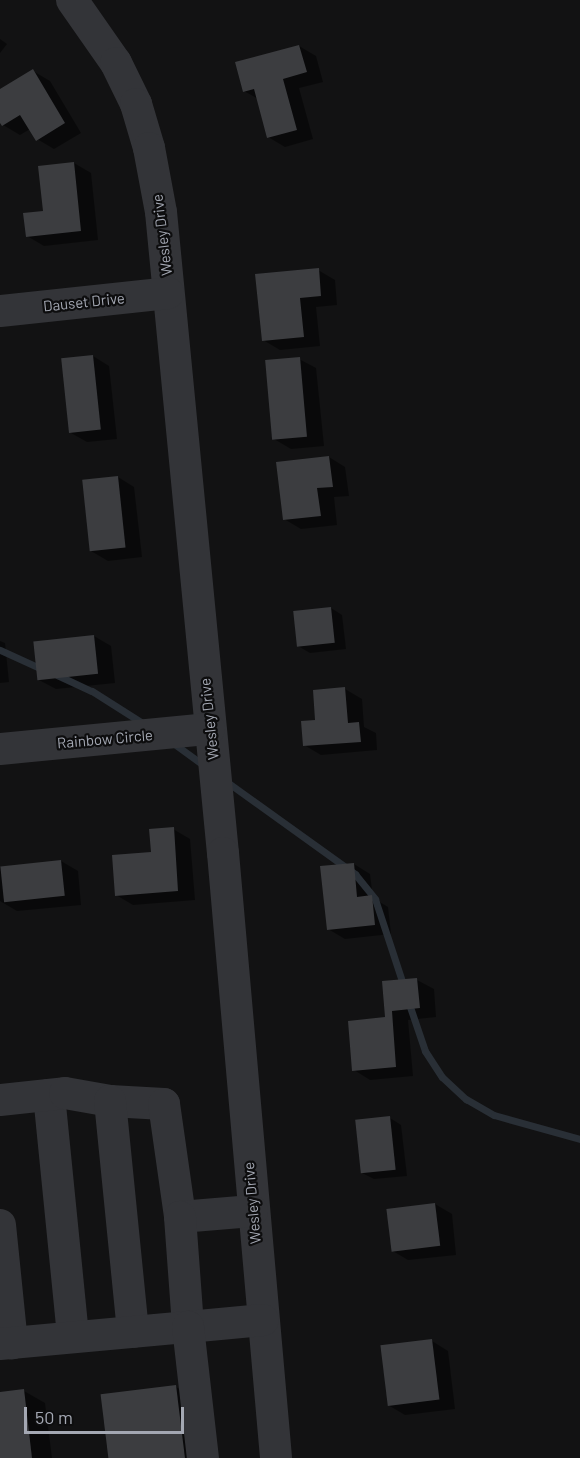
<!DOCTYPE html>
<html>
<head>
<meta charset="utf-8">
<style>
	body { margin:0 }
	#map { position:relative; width:580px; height:1458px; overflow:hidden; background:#121213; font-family:Barlow,sans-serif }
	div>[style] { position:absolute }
	.shadow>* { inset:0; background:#0007 }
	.stream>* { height:7px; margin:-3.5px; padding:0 3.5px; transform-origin:3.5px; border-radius:3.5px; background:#292f36 }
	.building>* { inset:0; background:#3c3d40; transform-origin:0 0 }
	.minor>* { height:32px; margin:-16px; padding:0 16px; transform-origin:16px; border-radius:16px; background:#333438 }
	span { translate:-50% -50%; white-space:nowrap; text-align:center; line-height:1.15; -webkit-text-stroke:4.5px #0d0d0e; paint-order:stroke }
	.street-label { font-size:15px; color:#a4a8b3 }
	.scale { position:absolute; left:24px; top:1407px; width:160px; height:27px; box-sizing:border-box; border:3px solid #a4a8b3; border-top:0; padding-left:8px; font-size:18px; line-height:21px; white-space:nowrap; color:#a4a8b3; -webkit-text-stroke:4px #0d0d0e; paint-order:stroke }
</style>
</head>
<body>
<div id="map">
	<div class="shadow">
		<i style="clip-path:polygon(0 39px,7px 44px,0 53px)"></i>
		<i style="clip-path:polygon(299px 46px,316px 56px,323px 82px,299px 88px,313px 139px,285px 147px,268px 137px,258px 99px,244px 91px)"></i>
		<i style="clip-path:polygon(33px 71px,50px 81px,81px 133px,54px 149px,37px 139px,30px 129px,20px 135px,3px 125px,0 120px,0 91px)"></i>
		<i style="clip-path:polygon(74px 163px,91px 173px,98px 240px,44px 246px,27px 236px)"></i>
		<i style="clip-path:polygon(318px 270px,335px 280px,337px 305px,316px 307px,320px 346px,280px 350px,263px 340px)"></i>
		<i style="clip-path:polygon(93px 356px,109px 366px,117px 439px,87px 442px,71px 433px)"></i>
		<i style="clip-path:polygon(299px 359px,316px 368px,324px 446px,291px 449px,274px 439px)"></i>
		<i style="clip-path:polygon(329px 457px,345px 467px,349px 496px,334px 497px,337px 525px,301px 529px,284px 519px)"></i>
		<i style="clip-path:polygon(118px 477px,134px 487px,142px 557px,108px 561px,91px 551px)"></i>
		<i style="clip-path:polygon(331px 608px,342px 615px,346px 649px,310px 653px,298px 646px)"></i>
		<i style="clip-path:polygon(94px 636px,111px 646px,115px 683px,56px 689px,39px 680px)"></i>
		<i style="clip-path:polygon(0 641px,5px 643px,9px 682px,0 683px)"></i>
		<i style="clip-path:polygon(345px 689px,362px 699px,364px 727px,376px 733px,377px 750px,321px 755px,304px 745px,317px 722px)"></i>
		<i style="clip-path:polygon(173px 829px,190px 839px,195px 900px,133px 905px,116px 895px)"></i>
		<i style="clip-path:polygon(61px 861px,78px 871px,81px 905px,17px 911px,0 901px,0 867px)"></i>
		<i style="clip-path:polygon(354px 864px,370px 874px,373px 898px,388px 907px,391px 934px,345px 939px,328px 929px)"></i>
		<i style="clip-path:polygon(417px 980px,434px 989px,436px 1017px,408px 1020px,413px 1076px,370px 1080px,354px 1070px,386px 1019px,383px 982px)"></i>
		<i style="clip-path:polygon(390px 1118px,401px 1125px,407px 1176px,374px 1179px,362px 1173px)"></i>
		<i style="clip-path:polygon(435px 1204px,452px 1214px,456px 1255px,408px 1260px,391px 1250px)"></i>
		<i style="clip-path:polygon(432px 1341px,448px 1351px,455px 1409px,405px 1415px,388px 1405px)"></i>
		<i style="clip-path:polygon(176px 1387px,197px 1399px,204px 1458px,110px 1458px)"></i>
		<i style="clip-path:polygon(24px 1391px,45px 1403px,52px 1458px,0 1458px,0 1393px)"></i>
	</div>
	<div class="stream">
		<i style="left:0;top:650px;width:48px;rotate:24.4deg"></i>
		<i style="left:57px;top:675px;width:38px;rotate:25deg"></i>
		<i style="left:92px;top:691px;width:62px;rotate:32.4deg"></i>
		<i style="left:173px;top:743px;width:41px;rotate:36deg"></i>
		<i style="left:227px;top:782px;width:158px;rotate:35.7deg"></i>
		<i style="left:355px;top:874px;width:32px;rotate:51deg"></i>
		<i style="left:375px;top:899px;width:93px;rotate:71.8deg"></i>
		<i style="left:408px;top:1001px;width:53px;rotate:71.2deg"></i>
		<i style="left:425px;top:1051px;width:31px;rotate:57deg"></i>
		<i style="left:442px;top:1077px;width:33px;rotate:43deg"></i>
		<i style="left:466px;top:1099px;width:32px;rotate:30deg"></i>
		<i style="left:494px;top:1115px;width:89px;rotate:15.6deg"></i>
	</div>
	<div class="building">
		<i style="clip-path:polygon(299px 45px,307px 72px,283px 79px,297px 130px,267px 138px,254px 89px,243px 92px,235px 62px)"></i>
		<i style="clip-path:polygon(33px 69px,65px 123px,36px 141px,20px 115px,2px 126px,0 123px,0 89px)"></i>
		<i style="clip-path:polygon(74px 162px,81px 231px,26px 237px,23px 213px,43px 211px,38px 166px)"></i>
		<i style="clip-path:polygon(319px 268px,321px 296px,300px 298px,304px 337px,262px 341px,255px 274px)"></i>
		<i style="left:93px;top:355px;width:75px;height:32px;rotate:84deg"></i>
		<i style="left:300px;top:357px;width:80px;height:35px;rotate:85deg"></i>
		<i style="clip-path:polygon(329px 456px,333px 487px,317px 488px,321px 516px,283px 520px,276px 462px)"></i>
		<i style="left:118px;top:476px;width:72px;height:36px;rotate:84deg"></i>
		<i style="left:331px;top:607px;width:36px;height:38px;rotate:84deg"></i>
		<i style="left:94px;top:635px;width:39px;height:61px;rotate:84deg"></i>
		<i style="clip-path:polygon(345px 687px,348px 723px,359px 722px,361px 742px,303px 746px,301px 721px,315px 720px,313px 690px)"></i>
		<i style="clip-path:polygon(174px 827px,178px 891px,115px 896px,112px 855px,151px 852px,149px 829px)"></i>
		<i style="left:61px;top:860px;width:36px;height:61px;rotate:84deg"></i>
		<i style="clip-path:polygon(354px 863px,357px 897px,372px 895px,375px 925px,327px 930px,320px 866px)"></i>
		<i style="clip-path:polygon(417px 978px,420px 1008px,392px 1011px,396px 1067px,352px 1071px,348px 1021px,385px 1017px,382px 981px)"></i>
		<i style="left:390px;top:1116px;width:54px;height:35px;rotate:84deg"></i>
		<i style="left:435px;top:1203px;width:43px;height:49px;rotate:83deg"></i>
		<i style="left:432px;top:1339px;width:61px;height:52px;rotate:83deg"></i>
		<i style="left:176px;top:1385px;width:74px;height:76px;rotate:83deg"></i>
		<i style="clip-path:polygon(24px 1389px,32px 1458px,0 1458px,0 1392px)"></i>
	</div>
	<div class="minor">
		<i style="left:72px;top:0;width:77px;rotate:55.1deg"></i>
		<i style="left:116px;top:63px;width:46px;rotate:64deg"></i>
		<i style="left:136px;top:104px;width:46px;rotate:73.5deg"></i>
		<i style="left:149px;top:148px;width:65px;rotate:79.4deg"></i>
		<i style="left:161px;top:212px;width:644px;rotate:84.48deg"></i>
		<i style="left:223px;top:853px;width:607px;rotate:84.99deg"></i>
		<i style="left:0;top:311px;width:169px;rotate:-6.1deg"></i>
		<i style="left:0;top:749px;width:210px;rotate:-5.5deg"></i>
		<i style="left:49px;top:1095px;width:242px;rotate:84.3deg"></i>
		<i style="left:0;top:1100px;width:65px;rotate:-6.1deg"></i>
		<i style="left:65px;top:1093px;width:46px;rotate:10.1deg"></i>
		<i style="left:110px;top:1101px;width:54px;rotate:3.2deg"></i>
		<i style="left:164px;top:1104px;width:114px;rotate:81.9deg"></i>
		<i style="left:110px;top:1101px;width:232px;rotate:84.3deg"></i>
		<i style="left:252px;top:1211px;width:72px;rotate:175.2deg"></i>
		<i style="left:180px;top:1217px;width:110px;rotate:85.8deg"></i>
		<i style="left:188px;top:1327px;width:75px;rotate:-5.3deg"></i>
		<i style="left:0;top:1225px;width:119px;rotate:84.2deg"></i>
		<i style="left:0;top:1344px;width:189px;rotate:-5.2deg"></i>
		<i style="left:188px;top:1327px;width:132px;rotate:83.5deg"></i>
	</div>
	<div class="street-label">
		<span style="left:162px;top:235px;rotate:-97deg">Wesley Drive</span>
		<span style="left:84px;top:302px;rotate:-6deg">Dauset Drive</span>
		<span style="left:209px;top:719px;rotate:-96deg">Wesley Drive</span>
		<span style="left:105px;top:739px;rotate:-5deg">Rainbow Circle</span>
		<span style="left:252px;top:1203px;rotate:-95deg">Wesley Drive</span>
	</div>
	<div class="scale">50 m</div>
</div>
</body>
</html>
